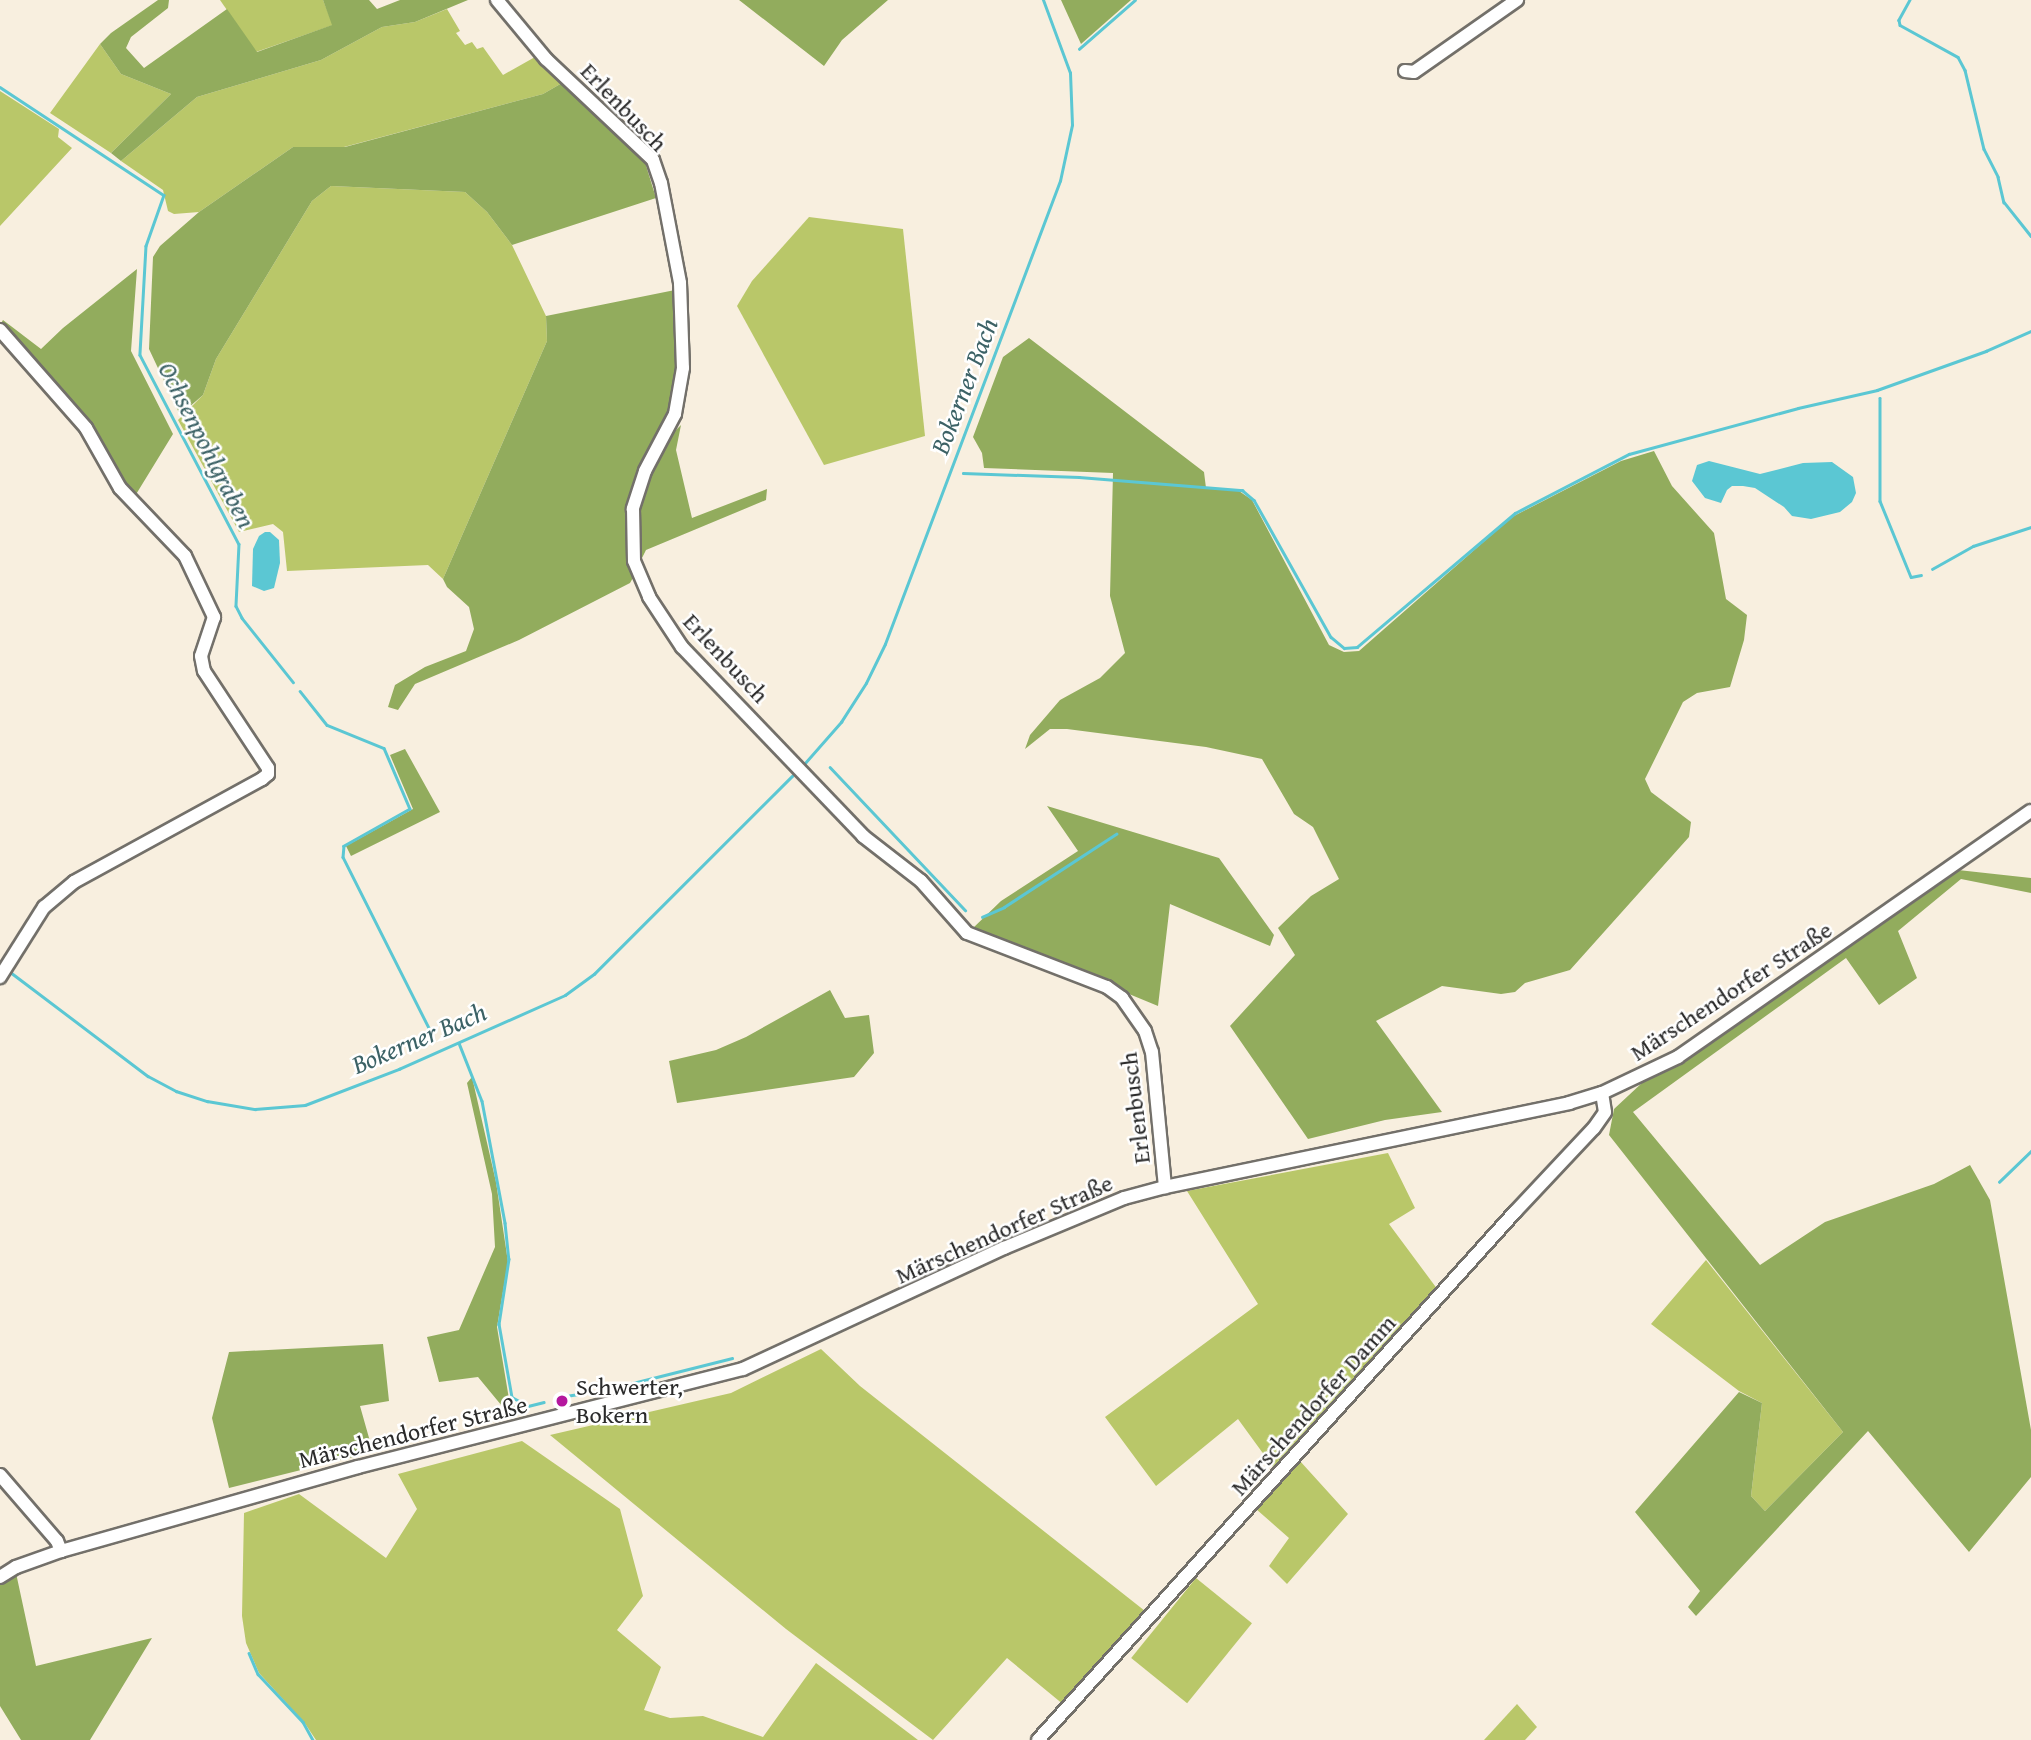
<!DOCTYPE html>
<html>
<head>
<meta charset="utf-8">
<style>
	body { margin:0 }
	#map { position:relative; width:2031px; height:1740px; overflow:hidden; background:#f8efdf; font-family:"Gentium Book Plus",serif }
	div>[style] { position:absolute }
	.green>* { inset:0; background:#b9c769; transform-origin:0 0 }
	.forest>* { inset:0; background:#92ac5d }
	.water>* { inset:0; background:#5bc7d3 }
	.stream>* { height:2.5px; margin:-1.25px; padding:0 1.25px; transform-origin:1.25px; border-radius:1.25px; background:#5bc7d3 }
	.roads { filter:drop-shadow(2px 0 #73706a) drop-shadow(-2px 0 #73706a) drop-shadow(0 2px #73706a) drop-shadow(0 -2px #73706a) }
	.minor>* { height:12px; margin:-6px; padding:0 6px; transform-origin:6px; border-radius:6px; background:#fff }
	.dots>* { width:19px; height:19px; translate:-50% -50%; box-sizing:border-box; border:4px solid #fff; border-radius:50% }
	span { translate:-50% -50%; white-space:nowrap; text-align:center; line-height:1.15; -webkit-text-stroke:5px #fff; paint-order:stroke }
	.street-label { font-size:24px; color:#2b2b2b }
	.poi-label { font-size:24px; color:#2b2b2b }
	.left { translate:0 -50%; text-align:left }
	.water-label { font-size:26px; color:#3c6266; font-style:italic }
</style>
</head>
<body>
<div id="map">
	<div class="green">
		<i style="clip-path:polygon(220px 0,323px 0,333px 25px,256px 52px)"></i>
		<i style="clip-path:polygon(447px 9px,460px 31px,456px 33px,465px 45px,472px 42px,477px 49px,483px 47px,503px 75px,535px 57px,562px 83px,543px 94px,344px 147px,293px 147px,199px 212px,174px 214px,168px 211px,163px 190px,121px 161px,197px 97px,321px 60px,382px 27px,415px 22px)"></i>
		<i style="clip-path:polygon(100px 44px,121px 74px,171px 94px,111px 153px,50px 113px)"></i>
		<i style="clip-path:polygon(0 91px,59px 129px,58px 137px,72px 148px,0 226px)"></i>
		<i style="clip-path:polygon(331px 186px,465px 192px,487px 212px,512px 245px,546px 316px,547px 341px,443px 579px,428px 565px,287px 571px,283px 532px,273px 524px,239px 532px,178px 420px,203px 395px,216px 359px,312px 201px)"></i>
		<i style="clip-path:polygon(809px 217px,903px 229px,925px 436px,824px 465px,737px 306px,752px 281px)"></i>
		<i style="clip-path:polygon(1388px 1153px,1415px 1208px,1389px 1224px,1438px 1290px,1273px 1467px,1238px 1419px,1156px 1486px,1105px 1417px,1258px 1304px,1187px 1191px)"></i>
		<i style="clip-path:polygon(1706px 1260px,1843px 1432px,1765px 1511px,1751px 1496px,1762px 1403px,1739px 1391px,1651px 1324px)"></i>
		<i style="clip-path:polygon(821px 1349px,860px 1386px,1145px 1611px,1064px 1705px,1007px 1658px,933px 1740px,786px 1629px,550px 1435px,731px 1393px)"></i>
		<i style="clip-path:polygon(522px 1441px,620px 1509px,643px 1596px,617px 1630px,661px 1667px,644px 1710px,670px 1718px,703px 1716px,763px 1737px,816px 1663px,918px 1740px,316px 1740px,304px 1722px,259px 1673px,246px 1643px,242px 1616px,244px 1513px,299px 1494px,386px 1558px,417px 1509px,398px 1474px)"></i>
		<i style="clip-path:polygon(1300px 1461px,1348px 1514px,1287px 1584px,1269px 1566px,1289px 1538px,1256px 1509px)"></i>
		<i style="left:1196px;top:1578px;width:72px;height:103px;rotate:39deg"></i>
		<i style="clip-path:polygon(1517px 1704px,1537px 1727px,1525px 1740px,1484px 1740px)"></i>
	</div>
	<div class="forest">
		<i style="clip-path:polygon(158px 0,169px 0,168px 8px,131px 37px,126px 48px,144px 68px,227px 9px,257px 52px,332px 25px,323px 0,369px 0,377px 9px,400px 0,468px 0,415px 22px,382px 27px,321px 60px,197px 97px,121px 161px,111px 153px,171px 94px,121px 74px,100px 44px,111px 33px)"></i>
		<i style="clip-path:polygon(739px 0,888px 0,842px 40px,824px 66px)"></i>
		<i style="clip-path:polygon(1061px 0,1131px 0,1081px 44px)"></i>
		<i style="clip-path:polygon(562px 83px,644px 159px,656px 198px,512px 245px,487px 212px,465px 192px,331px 186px,312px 201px,216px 359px,203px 395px,180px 415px,149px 349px,153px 257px,160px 246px,199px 212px,293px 147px,345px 147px,543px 94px)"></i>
		<i style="clip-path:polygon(137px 269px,131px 351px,173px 434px,135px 496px,0 325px,3px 320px,41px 349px,63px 328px)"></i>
		<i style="clip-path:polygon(675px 290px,678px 368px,670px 412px,630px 507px,627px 550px,634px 576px,630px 583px,519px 640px,415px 684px,398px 710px,388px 707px,395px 685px,425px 667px,466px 651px,474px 629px,469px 607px,447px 587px,443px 579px,547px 341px,546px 316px)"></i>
		<i style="clip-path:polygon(1029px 338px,1204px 472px,1206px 488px,1239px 491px,1252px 500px,1329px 645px,1344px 652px,1359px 651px,1512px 517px,1621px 461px,1654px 451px,1672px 486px,1714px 533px,1726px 599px,1747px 615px,1744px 640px,1730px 687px,1697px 693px,1683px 702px,1645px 779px,1651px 792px,1691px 822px,1689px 837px,1570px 970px,1525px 983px,1515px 992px,1501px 994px,1442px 986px,1376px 1021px,1442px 1112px,1385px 1120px,1308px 1139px,1230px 1026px,1295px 955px,1278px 928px,1311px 896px,1339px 879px,1313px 827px,1294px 814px,1262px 759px,1206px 747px,1067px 729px,1050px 729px,1025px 749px,1030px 735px,1060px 700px,1100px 678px,1125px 653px,1110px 596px,1113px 473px,984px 468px,982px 453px,973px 437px,1003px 357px)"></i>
		<i style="clip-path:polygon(681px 425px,676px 450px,692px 518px,767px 489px,766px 500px,646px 550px,639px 564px,636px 541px,641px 490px,670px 436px)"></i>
		<i style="clip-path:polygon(405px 749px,440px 812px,351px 856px,346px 846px,413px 809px,390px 755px)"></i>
		<i style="clip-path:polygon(1047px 806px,1219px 858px,1274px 935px,1270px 946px,1170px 904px,1158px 1006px,972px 929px,1001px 901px,1078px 851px)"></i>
		<i style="clip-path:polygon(1958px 870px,2031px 878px,2031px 893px,1961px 879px,1898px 931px,1917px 978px,1879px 1005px,1846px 958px,1633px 1112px,1760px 1265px,1825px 1222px,1934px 1184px,1970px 1165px,1990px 1200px,2031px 1430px,2031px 1477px,1969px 1552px,1868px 1431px,1696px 1616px,1688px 1607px,1700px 1591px,1635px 1512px,1739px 1392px,1762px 1403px,1751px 1496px,1765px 1511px,1843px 1432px,1609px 1135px,1614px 1109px,1643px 1082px,1686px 1056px)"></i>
		<i style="clip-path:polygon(830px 990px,845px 1018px,869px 1015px,874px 1053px,854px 1077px,677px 1103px,669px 1061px,716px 1050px,746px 1037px)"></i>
		<i style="clip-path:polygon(472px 1077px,496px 1182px,508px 1262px,497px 1327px,509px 1399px,521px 1414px,511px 1417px,478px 1377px,439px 1382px,427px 1337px,459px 1330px,495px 1247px,492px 1194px,467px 1083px)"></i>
		<i style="clip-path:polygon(383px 1344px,389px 1401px,360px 1406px,373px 1452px,229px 1488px,212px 1418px,229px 1352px)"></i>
		<i style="clip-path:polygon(16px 1573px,36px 1666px,152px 1638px,90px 1740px,21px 1740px,0 1706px,0 1584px)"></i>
	</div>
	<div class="water">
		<i style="clip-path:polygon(1709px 461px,1760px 474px,1803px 463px,1832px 462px,1853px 477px,1856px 493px,1852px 502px,1840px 512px,1811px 519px,1792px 516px,1784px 507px,1755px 488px,1743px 486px,1732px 486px,1727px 490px,1721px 503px,1705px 498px,1692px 481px,1697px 465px)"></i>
		<i style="clip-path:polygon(265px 532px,270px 532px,279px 540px,280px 563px,274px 588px,264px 591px,252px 586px,253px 549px,259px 536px)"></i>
	</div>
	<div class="stream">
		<i style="left:1910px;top:0;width:23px;rotate:119deg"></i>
		<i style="left:1899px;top:20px;width:5px;rotate:79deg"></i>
		<i style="left:1900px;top:25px;width:66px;rotate:28.9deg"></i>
		<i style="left:1958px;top:57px;width:15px;rotate:62deg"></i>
		<i style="left:1965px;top:70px;width:81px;rotate:76.5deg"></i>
		<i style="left:1984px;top:149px;width:31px;rotate:63deg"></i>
		<i style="left:1998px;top:177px;width:26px;rotate:77deg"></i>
		<i style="left:2004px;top:202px;width:43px;rotate:51.5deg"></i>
		<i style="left:1079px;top:49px;width:74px;rotate:-41.2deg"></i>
		<i style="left:0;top:87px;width:196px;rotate:33.4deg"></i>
		<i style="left:164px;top:195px;width:54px;rotate:109.4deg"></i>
		<i style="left:146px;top:246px;width:109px;rotate:93.2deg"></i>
		<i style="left:140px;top:355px;width:213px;rotate:62.4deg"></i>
		<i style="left:239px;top:544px;width:62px;rotate:92.8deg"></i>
		<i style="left:236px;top:606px;width:13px;rotate:63deg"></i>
		<i style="left:242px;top:618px;width:82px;rotate:51.4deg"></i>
		<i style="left:1880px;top:398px;width:103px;rotate:90deg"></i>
		<i style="left:1880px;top:501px;width:82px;rotate:67.8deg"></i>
		<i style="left:1911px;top:577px;width:10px;rotate:-11deg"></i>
		<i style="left:963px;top:473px;width:116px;rotate:2deg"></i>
		<i style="left:1079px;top:477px;width:164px;rotate:4.6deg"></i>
		<i style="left:1242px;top:490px;width:16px;rotate:40deg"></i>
		<i style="left:1254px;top:500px;width:157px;rotate:60.7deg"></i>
		<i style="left:1331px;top:637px;width:17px;rotate:40deg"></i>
		<i style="left:1344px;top:648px;width:13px;rotate:-4deg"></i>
		<i style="left:1357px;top:647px;width:207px;rotate:-40.3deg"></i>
		<i style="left:1515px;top:513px;width:128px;rotate:-27.4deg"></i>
		<i style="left:1629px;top:454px;width:175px;rotate:-15.2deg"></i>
		<i style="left:1798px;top:408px;width:81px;rotate:-12.8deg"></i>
		<i style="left:1877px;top:390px;width:116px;rotate:-19.7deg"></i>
		<i style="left:1986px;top:351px;width:49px;rotate:-24deg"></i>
		<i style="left:1932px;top:569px;width:47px;rotate:-29.3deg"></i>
		<i style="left:1973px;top:546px;width:61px;rotate:-18.1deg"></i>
		<i style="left:300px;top:691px;width:43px;rotate:51.5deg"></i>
		<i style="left:327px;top:725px;width:61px;rotate:22deg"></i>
		<i style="left:384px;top:748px;width:66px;rotate:66.9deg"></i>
		<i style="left:410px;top:809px;width:76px;rotate:150.7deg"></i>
		<i style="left:344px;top:846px;width:11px;rotate:95deg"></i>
		<i style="left:343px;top:857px;width:198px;rotate:63.3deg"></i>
		<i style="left:805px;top:763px;width:55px;rotate:-48.7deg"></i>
		<i style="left:841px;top:722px;width:46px;rotate:-57.3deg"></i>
		<i style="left:866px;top:683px;width:43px;rotate:-64deg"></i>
		<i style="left:885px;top:644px;width:495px;rotate:-69.3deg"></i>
		<i style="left:1060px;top:181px;width:57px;rotate:-77.9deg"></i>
		<i style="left:1072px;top:125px;width:52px;rotate:-92.2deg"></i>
		<i style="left:1070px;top:73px;width:78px;rotate:-110.3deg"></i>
		<i style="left:830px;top:767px;width:197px;rotate:46.6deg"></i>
		<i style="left:982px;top:917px;width:24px;rotate:-24deg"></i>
		<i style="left:1004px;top:907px;width:134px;rotate:-33.1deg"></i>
		<i style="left:9px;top:971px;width:174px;rotate:37.1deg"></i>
		<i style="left:148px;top:1076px;width:32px;rotate:28deg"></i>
		<i style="left:176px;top:1091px;width:33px;rotate:18deg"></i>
		<i style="left:207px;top:1101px;width:49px;rotate:9.5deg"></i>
		<i style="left:255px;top:1109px;width:50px;rotate:-4.6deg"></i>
		<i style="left:305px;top:1105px;width:101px;rotate:-21deg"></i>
		<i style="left:399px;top:1069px;width:182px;rotate:-24deg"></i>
		<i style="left:565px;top:995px;width:36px;rotate:-36deg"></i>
		<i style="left:594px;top:974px;width:280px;rotate:-45deg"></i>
		<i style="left:459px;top:1043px;width:62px;rotate:68.4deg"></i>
		<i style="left:482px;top:1101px;width:124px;rotate:79.3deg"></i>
		<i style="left:505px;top:1223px;width:36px;rotate:84deg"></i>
		<i style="left:509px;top:1259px;width:66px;rotate:98.7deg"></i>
		<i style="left:499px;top:1324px;width:74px;rotate:79.9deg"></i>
		<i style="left:512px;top:1397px;width:18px;rotate:29deg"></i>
		<i style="left:528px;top:1406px;width:16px;rotate:-14deg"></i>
		<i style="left:1999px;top:1182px;width:45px;rotate:-44.1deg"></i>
		<i style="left:601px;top:1391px;width:135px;rotate:-14.1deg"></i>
		<i style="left:566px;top:1396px;width:20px;rotate:-9deg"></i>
		<i style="left:249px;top:1653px;width:23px;rotate:67deg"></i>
		<i style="left:258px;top:1674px;width:66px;rotate:46.8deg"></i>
		<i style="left:303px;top:1722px;width:21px;rotate:61deg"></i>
	</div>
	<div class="roads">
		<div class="minor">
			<i style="left:497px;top:0;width:77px;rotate:50.3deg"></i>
			<i style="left:546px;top:59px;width:147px;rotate:43.3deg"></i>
			<i style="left:653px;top:160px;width:24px;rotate:71deg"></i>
			<i style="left:661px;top:183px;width:102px;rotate:79.2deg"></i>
			<i style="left:680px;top:283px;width:85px;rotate:88deg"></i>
			<i style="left:683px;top:368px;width:47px;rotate:99.9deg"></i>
			<i style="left:675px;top:414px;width:64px;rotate:117.8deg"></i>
			<i style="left:645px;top:471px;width:40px;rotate:108deg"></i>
			<i style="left:633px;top:509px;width:52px;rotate:88.9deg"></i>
			<i style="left:634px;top:561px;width:39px;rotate:67deg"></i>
			<i style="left:649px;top:597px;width:60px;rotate:56.6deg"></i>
			<i style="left:682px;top:647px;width:262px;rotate:46.2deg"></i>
			<i style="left:863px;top:836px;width:73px;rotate:37.8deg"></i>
			<i style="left:921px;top:881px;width:69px;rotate:48.5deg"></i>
			<i style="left:967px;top:933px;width:150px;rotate:21.1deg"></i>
			<i style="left:1107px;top:987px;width:19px;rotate:36deg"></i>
			<i style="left:1122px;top:998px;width:40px;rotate:55.1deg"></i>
			<i style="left:1145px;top:1031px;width:22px;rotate:72deg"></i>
			<i style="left:1152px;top:1052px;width:136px;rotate:84.5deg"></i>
			<i style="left:1405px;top:71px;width:9px;rotate:6deg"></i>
			<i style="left:1414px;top:72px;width:126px;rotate:-35deg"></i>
			<i style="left:0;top:330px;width:130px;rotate:48.7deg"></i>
			<i style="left:86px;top:428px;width:69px;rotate:60.5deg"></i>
			<i style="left:120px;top:488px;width:94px;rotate:46.3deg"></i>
			<i style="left:185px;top:556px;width:68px;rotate:64.6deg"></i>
			<i style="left:214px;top:617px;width:41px;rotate:108.4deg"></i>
			<i style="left:201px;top:656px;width:15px;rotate:79deg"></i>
			<i style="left:204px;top:671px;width:116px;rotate:56.6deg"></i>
			<i style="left:268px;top:768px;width:6px;rotate:90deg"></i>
			<i style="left:268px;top:774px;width:8px;rotate:140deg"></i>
			<i style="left:262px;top:779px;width:214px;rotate:151.3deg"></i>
			<i style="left:74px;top:882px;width:39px;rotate:140deg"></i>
			<i style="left:44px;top:907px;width:83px;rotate:122.2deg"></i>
			<i style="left:0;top:1475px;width:87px;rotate:49.2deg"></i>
			<i style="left:57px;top:1541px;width:11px;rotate:68deg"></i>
			<i style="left:0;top:1577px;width:19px;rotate:-32deg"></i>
			<i style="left:16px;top:1567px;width:48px;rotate:-19.6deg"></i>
			<i style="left:61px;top:1551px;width:309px;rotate:-15.8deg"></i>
			<i style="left:358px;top:1467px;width:397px;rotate:-14.3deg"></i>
			<i style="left:743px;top:1369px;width:288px;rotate:-24.9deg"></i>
			<i style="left:1004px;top:1248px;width:130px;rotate:-22.6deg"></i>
			<i style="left:1124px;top:1198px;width:42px;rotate:-15deg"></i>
			<i style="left:1165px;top:1187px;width:413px;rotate:-11.7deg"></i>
			<i style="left:1569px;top:1103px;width:34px;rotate:-17deg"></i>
			<i style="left:1602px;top:1093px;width:84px;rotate:-25.3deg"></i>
			<i style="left:1678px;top:1057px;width:430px;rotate:-34.9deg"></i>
			<i style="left:1038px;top:1740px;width:712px;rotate:-47.91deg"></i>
			<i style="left:1515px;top:1212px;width:115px;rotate:-46.8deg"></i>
			<i style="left:1594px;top:1128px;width:19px;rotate:-55deg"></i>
			<i style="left:1605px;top:1112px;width:19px;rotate:-99deg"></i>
		</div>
	</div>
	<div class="dots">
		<i style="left:562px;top:1401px;background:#b5179e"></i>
	</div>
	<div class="street-label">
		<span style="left:624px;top:107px;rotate:46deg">Erlenbusch</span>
		<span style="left:726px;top:658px;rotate:47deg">Erlenbusch</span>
		<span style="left:1731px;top:991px;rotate:-33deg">Märschendorfer Straße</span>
		<span style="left:1135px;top:1108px;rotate:-97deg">Erlenbusch</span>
		<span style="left:1004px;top:1229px;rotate:-24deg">Märschendorfer Straße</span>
		<span style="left:1313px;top:1405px;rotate:-48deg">Märschendorfer Damm</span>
		<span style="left:413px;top:1432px;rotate:-14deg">Märschendorfer Straße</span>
	</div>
	<div class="poi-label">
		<span class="left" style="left:576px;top:1401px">Schwerter,<br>Bokern</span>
	</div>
	<div class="water-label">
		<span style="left:964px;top:386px;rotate:-69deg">Bokerner Bach</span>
		<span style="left:207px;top:445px;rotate:63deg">Ochsenpohlgraben</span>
		<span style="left:419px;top:1038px;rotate:-23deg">Bokerner Bach</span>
	</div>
</div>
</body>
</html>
